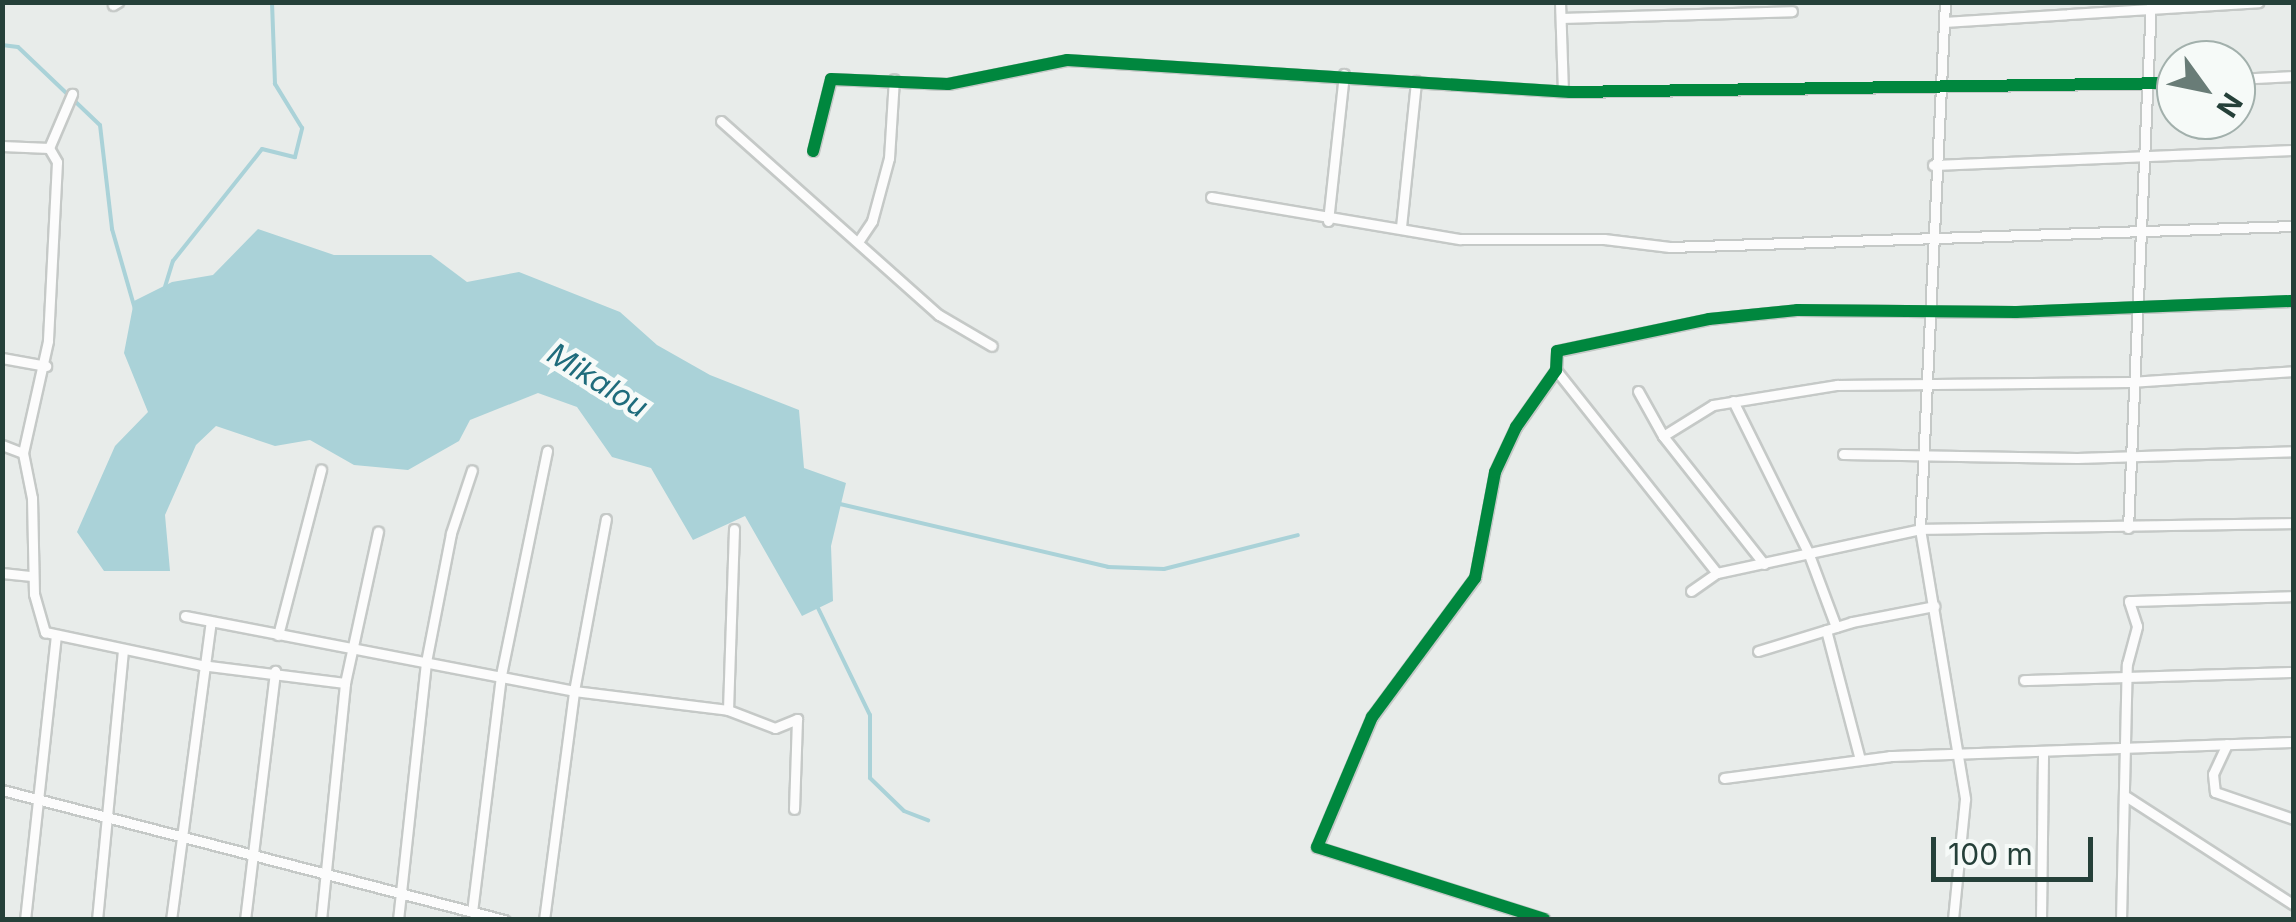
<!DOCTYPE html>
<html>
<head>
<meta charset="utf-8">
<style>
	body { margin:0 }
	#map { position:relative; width:2296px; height:922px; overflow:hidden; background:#e8ecea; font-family:Inter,sans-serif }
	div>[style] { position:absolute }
	.water>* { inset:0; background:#aad2d8 }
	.stream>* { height:4px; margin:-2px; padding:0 2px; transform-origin:2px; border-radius:2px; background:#aad2d8 }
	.roads { filter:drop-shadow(2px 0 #c5c9c7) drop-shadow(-2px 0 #c5c9c7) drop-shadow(0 2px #c5c9c7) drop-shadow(0 -2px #c5c9c7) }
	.street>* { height:9px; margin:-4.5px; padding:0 4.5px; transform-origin:4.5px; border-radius:4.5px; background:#fcfcfc }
	.cycleway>* { height:12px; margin:-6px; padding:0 6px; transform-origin:6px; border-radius:6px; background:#00873e }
	span { translate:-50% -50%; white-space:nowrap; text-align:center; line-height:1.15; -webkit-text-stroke:9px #f6faf8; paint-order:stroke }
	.water-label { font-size:30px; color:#1f6c7c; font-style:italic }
	.frame { position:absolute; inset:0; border:5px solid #254039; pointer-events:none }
	.north { position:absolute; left:2156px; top:40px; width:100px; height:100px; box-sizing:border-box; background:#f6faf8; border:2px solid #a2b0ac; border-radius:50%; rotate:123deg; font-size:28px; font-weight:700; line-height:40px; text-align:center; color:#254039 }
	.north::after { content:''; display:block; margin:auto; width:35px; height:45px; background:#697c77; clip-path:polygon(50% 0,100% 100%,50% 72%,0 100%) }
	.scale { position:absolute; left:1931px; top:837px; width:162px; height:45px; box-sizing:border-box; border:5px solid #254039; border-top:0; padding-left:12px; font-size:30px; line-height:35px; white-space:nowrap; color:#254039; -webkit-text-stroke:8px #f6faf8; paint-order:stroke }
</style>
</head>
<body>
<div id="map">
	<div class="water">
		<i style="clip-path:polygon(258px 229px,334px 255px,431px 255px,467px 282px,519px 272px,620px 312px,657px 345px,710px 375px,799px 410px,804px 468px,846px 483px,831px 546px,833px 601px,802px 616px,745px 516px,693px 540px,651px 468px,612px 457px,577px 407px,538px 393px,470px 420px,459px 441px,408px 470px,354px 465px,310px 440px,275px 446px,216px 426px,196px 445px,165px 515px,170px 571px,104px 571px,77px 532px,115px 446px,148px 412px,124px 353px,134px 301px,172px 282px,213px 275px)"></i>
	</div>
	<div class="stream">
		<i style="left:2px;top:45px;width:16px;rotate:7deg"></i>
		<i style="left:18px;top:47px;width:113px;rotate:43.6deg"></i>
		<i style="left:100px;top:125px;width:105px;rotate:83.4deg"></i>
		<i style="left:112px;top:229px;width:83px;rotate:74deg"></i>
		<i style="left:164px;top:290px;width:30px;rotate:-73deg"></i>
		<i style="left:173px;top:261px;width:143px;rotate:-51.5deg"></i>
		<i style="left:262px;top:149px;width:34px;rotate:14deg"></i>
		<i style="left:295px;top:157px;width:30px;rotate:-76deg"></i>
		<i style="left:302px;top:128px;width:52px;rotate:-121.5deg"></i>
		<i style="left:275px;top:84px;width:82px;rotate:-92.1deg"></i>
		<i style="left:840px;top:504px;width:275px;rotate:13.2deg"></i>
		<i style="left:1108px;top:567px;width:56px;rotate:2deg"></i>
		<i style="left:1164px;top:569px;width:138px;rotate:-14.2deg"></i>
		<i style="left:818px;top:608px;width:119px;rotate:64.1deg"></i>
		<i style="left:870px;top:715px;width:63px;rotate:90deg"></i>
		<i style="left:870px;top:778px;width:47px;rotate:44.1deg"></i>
		<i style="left:904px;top:811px;width:26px;rotate:21deg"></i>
	</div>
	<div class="roads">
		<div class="street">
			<i style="left:1560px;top:2px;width:89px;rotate:88.1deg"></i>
			<i style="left:1945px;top:2px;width:528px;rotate:92.72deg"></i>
			<i style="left:1920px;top:529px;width:274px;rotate:80.5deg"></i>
			<i style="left:1965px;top:799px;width:122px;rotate:95.7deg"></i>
			<i style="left:113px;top:5px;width:6px;rotate:-31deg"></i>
			<i style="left:1561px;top:18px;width:231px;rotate:-1.7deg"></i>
			<i style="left:1944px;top:22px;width:315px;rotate:-3.6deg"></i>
			<i style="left:2236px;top:79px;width:58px;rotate:-3deg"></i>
			<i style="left:721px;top:121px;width:292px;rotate:41.7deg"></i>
			<i style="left:939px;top:315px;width:61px;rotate:30.3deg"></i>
			<i style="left:2px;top:146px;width:47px;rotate:2.4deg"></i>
			<i style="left:49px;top:148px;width:59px;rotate:-66.9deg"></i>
			<i style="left:49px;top:148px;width:16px;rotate:60deg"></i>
			<i style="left:57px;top:162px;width:179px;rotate:92.9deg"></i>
			<i style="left:48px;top:341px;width:115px;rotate:102.6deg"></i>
			<i style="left:23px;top:453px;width:46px;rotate:78.7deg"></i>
			<i style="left:32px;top:498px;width:96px;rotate:88.8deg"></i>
			<i style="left:34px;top:594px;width:40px;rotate:74deg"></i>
			<i style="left:45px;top:632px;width:159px;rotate:11.9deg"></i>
			<i style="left:201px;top:665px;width:145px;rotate:7.1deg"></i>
			<i style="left:813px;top:151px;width:74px;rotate:-76deg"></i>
			<i style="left:831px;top:79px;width:117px;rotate:2.4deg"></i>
			<i style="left:948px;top:84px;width:121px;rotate:-11.4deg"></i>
			<i style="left:1067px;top:60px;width:504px;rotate:3.64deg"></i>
			<i style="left:1570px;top:92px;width:606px;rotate:-0.85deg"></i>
			<i style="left:1933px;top:165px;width:361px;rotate:-2.4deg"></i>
			<i style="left:1211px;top:197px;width:253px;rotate:9.6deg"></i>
			<i style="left:1460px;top:239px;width:144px"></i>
			<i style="left:1604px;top:239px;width:66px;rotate:6.9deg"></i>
			<i style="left:1670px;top:247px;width:624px;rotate:-1.93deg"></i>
			<i style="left:1328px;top:221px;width:148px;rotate:-83.8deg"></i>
			<i style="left:1401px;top:227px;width:147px;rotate:-84.1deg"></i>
			<i style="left:858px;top:242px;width:25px;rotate:-56deg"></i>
			<i style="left:872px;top:221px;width:65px;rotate:-74.9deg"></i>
			<i style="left:889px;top:158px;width:79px;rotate:-86.4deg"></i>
			<i style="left:2px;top:358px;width:45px;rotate:10.3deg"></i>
			<i style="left:1556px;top:370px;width:259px;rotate:51.6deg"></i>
			<i style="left:1638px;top:391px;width:51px;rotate:60.9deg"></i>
			<i style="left:1663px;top:436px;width:163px;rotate:51.7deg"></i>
			<i style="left:1733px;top:401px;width:169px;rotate:63.6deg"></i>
			<i style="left:1808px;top:552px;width:80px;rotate:69.5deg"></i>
			<i style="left:1663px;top:436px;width:59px;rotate:-31.8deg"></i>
			<i style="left:1713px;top:405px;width:126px;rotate:-9.2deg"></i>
			<i style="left:1837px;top:385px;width:293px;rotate:-0.6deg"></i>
			<i style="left:2130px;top:382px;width:164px;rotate:-3.8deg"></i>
			<i style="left:2px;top:445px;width:22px;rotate:21deg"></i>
			<i style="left:1843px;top:454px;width:234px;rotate:1deg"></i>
			<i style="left:2077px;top:458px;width:217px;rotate:-1.8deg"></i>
			<i style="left:2128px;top:528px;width:527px;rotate:-87.5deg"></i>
			<i style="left:2px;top:573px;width:30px;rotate:6deg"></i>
			<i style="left:1691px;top:591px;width:32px;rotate:-35deg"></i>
			<i style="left:1717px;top:573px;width:208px;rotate:-12.2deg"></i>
			<i style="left:1920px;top:529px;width:374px;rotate:-0.9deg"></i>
			<i style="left:185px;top:616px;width:396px;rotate:10.9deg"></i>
			<i style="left:574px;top:691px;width:155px;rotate:7deg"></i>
			<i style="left:728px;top:710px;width:50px;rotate:21deg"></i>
			<i style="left:775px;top:728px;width:24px;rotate:-22deg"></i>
			<i style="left:797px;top:719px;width:90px;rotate:91.9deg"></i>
			<i style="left:1826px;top:630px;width:134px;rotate:75.3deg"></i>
			<i style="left:278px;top:635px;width:171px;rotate:-75.4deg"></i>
			<i style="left:1758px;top:651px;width:98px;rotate:-17.1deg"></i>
			<i style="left:1852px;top:622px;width:84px;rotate:-11deg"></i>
			<i style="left:2024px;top:680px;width:270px;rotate:-1.7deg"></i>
			<i style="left:728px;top:710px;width:181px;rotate:-88.1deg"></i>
			<i style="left:2227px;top:744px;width:33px;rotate:115deg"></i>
			<i style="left:2213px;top:774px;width:18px;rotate:84deg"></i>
			<i style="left:2215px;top:792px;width:83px;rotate:18.9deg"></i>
			<i style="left:1724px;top:778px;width:167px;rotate:-7.5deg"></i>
			<i style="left:1890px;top:756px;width:404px;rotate:-2deg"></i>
			<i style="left:2px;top:790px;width:519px;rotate:14.52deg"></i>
			<i style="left:2124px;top:795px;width:202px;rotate:32.9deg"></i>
			<i style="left:472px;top:912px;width:239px;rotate:-83deg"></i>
			<i style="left:501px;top:675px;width:229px;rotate:-78.4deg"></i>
			<i style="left:1544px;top:919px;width:238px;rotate:-162.4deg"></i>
			<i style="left:1317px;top:847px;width:141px;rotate:-67.1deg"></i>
			<i style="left:1372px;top:717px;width:173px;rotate:-53.5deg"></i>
			<i style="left:1475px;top:578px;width:108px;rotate:-79.3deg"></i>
			<i style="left:1495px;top:472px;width:50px;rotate:-65deg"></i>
			<i style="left:1516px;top:427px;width:70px;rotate:-54.9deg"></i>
			<i style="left:1556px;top:370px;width:19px;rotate:-87deg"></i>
			<i style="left:1557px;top:351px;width:155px;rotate:-11.9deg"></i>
			<i style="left:1709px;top:319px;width:88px;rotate:-5.8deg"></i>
			<i style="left:1797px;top:310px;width:219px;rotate:0.5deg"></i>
			<i style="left:2016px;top:312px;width:278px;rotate:-2.3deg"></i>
			<i style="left:25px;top:920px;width:286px;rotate:-83.8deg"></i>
			<i style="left:97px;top:920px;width:271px;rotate:-84.5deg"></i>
			<i style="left:171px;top:920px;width:301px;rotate:-82.4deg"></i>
			<i style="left:245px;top:920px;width:251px;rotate:-83.1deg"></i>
			<i style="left:321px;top:920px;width:238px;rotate:-84.2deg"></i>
			<i style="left:345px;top:683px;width:155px;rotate:-77.7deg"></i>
			<i style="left:398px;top:920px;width:260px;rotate:-83.8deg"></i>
			<i style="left:426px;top:662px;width:131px;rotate:-79deg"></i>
			<i style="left:451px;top:533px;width:66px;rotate:-71.6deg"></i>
			<i style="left:544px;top:920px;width:231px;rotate:-82.5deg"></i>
			<i style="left:574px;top:691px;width:175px;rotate:-79.5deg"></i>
			<i style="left:2041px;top:920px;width:168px;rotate:-89.3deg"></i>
			<i style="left:2121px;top:920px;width:256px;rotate:-88.7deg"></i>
			<i style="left:2127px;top:664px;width:39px;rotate:-75deg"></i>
			<i style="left:2137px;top:626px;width:26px;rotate:-108deg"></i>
			<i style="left:2129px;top:601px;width:165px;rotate:-1.7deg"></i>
		</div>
	</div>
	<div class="cycleway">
		<i style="left:813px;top:151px;width:74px;rotate:-76deg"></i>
		<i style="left:831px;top:79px;width:117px;rotate:2.4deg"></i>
		<i style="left:948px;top:84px;width:121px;rotate:-11.4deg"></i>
		<i style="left:1067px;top:60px;width:504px;rotate:3.64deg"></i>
		<i style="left:1570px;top:92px;width:606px;rotate:-0.85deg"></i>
		<i style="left:1544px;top:919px;width:238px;rotate:-162.4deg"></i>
		<i style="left:1317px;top:847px;width:141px;rotate:-67.1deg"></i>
		<i style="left:1372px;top:717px;width:173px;rotate:-53.5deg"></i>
		<i style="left:1475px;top:578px;width:108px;rotate:-79.3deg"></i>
		<i style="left:1495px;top:472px;width:50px;rotate:-65deg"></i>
		<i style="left:1516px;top:427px;width:70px;rotate:-54.9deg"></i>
		<i style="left:1556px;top:370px;width:19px;rotate:-87deg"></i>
		<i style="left:1557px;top:351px;width:155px;rotate:-11.9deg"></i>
		<i style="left:1709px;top:319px;width:88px;rotate:-5.8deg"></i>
		<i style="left:1797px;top:310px;width:219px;rotate:0.5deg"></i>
		<i style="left:2016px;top:312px;width:278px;rotate:-2.3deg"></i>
	</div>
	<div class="water-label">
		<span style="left:598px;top:380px;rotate:32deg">Mikalou</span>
	</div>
	<div class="frame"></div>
	<div class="north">N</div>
	<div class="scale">100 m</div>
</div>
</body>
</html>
